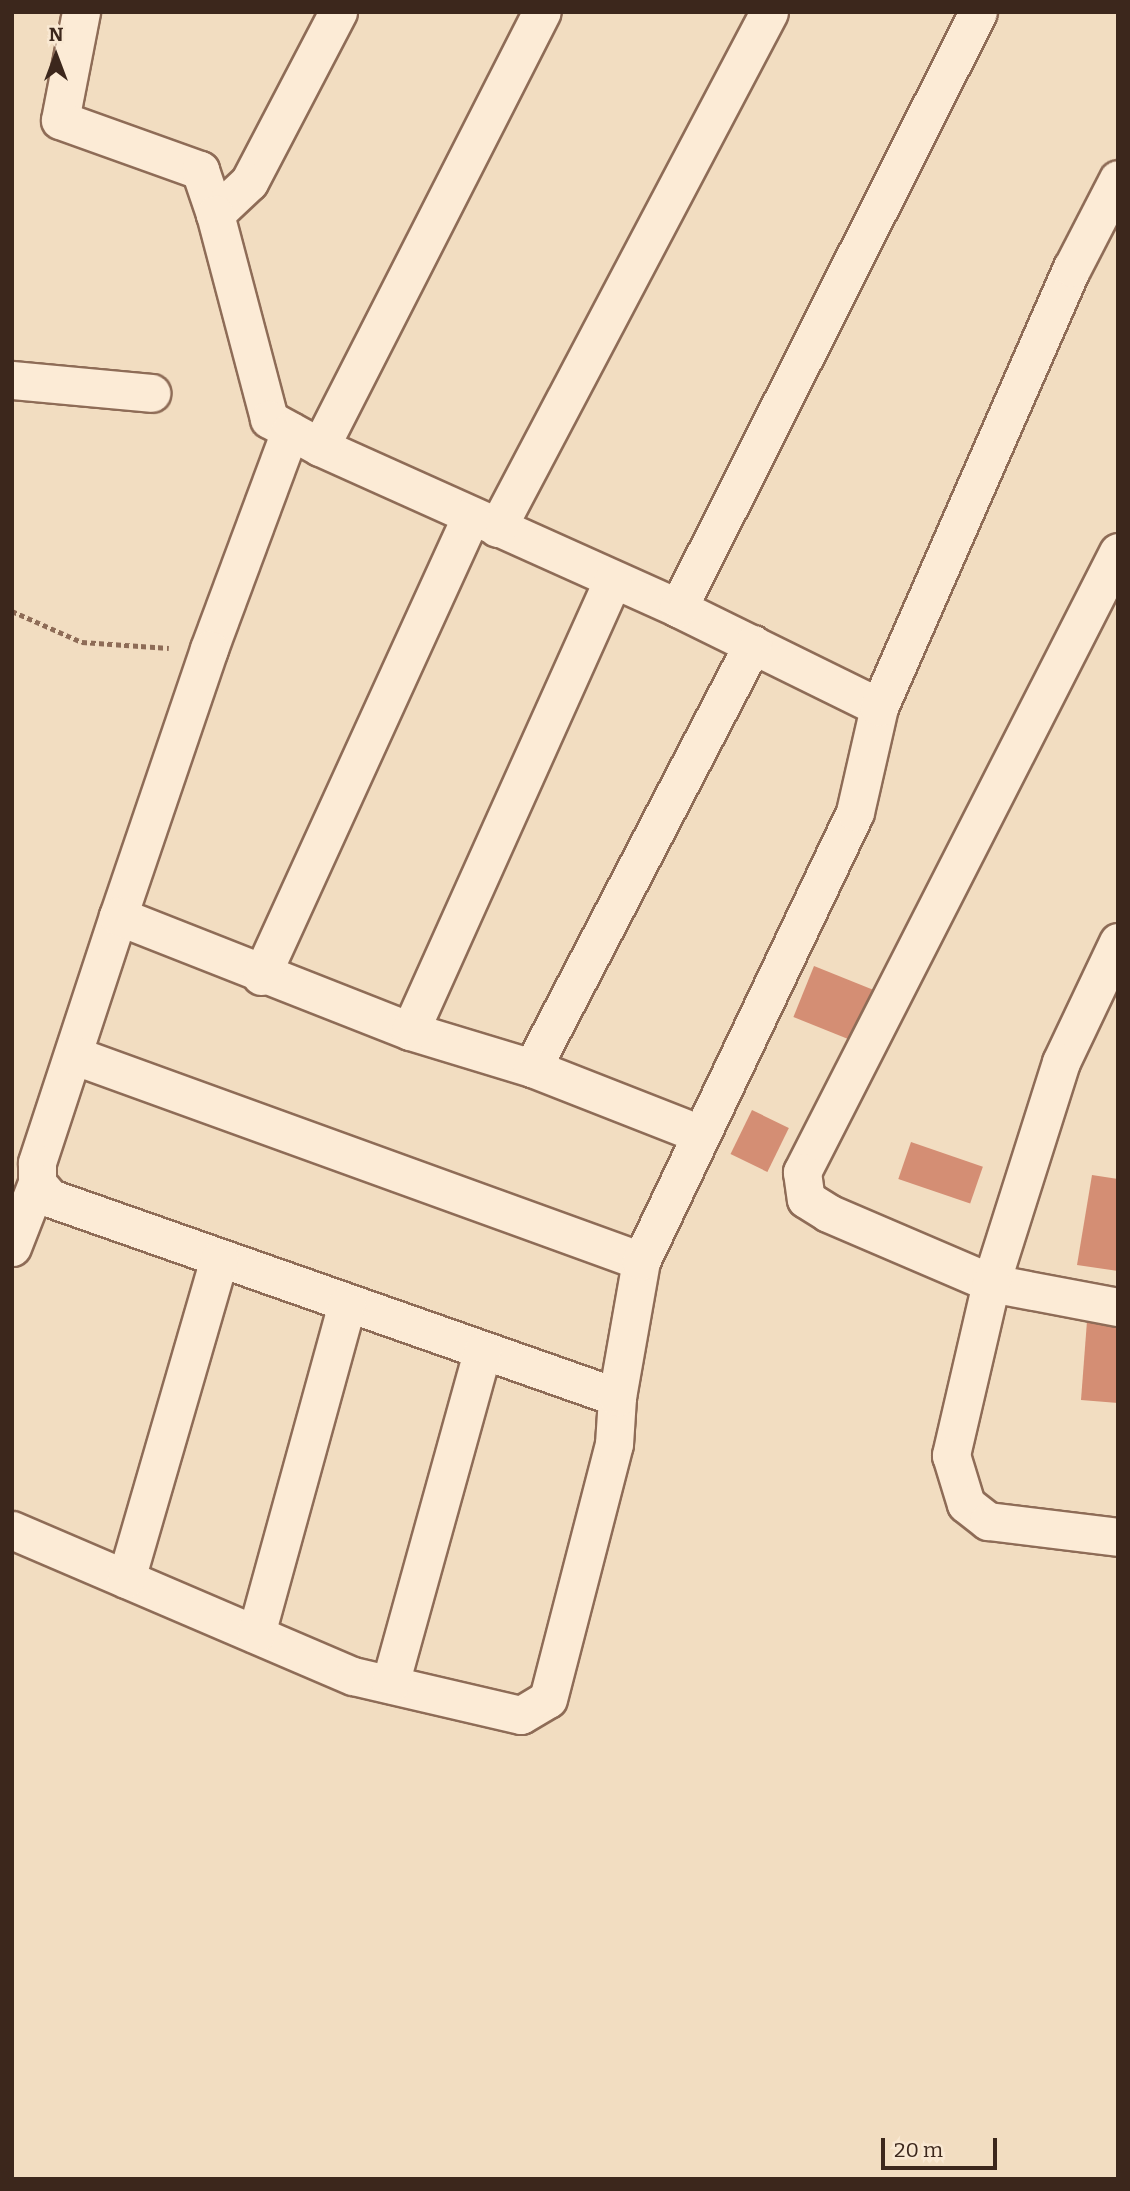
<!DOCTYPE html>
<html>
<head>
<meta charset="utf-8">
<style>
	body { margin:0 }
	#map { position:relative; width:1130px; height:2191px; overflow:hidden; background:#f2ddc1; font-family:Bitter,serif }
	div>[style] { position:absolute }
	.building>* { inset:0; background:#d48e74; transform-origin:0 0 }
	.path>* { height:4.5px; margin-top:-2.25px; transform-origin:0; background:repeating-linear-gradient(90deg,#8e6c57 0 5px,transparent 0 8.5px) }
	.roads { filter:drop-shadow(2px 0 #8e6c57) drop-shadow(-2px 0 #8e6c57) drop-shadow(0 2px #8e6c57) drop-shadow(0 -2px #8e6c57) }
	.street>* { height:37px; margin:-18.5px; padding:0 18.5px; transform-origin:18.5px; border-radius:18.5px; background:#fcebd6 }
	span { translate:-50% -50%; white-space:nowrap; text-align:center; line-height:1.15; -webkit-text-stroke:5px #f9e8d2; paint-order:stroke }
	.frame { position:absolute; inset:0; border:14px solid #3c271c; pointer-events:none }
	.north { position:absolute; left:21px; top:21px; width:70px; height:70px; -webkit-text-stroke:5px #f9e8d2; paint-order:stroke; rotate:0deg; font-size:19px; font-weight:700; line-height:28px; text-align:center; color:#3c271c }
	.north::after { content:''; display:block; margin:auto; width:24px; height:32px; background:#3c271c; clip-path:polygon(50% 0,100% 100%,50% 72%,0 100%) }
	.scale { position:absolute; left:881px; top:2138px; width:116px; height:32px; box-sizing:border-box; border:4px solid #3c271c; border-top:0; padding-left:9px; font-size:21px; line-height:24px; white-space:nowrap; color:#3c271c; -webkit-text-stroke:5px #f9e8d2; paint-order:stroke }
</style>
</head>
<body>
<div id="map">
	<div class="building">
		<i style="left:814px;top:966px;width:63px;height:55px;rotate:22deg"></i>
		<i style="left:752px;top:1110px;width:41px;height:49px;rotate:26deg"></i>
		<i style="left:911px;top:1142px;width:76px;height:39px;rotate:19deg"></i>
		<i style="clip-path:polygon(1092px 1175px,1118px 1179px,1118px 1271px,1077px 1265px)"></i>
		<i style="clip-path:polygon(1087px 1321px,1118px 1324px,1118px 1403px,1081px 1400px)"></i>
	</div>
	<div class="path">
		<i style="left:12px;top:611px;width:77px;rotate:23.9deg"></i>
		<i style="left:82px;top:642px;width:87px;rotate:3.9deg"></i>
	</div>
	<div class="roads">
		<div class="street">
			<i style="left:81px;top:12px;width:110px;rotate:101deg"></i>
			<i style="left:60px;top:120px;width:149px;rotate:19.7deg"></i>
			<i style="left:200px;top:170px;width:46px;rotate:71.2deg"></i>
			<i style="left:338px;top:12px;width:192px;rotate:117.6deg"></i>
			<i style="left:249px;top:182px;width:47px;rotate:136.7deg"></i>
			<i style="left:215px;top:214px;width:212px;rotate:75.2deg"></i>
			<i style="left:269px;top:419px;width:58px;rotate:28.8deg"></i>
			<i style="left:320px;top:447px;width:393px;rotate:24.2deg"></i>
			<i style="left:678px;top:608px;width:224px;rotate:26.2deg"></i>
			<i style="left:12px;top:380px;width:140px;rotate:5.3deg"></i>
			<i style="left:290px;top:431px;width:233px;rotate:110.4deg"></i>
			<i style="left:209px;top:649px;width:282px;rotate:108.8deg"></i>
			<i style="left:118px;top:916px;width:260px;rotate:108.2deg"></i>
			<i style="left:37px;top:1163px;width:20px;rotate:90deg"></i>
			<i style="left:37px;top:1183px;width:20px;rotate:49deg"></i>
			<i style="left:50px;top:1198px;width:601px;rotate:19.34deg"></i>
			<i style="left:320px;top:447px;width:488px;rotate:-63deg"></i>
			<i style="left:497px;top:528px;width:583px;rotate:-62.2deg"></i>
			<i style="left:1118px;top:552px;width:696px;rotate:117.01deg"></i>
			<i style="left:802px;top:1172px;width:27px;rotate:82deg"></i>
			<i style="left:806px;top:1199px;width:26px;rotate:32deg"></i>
			<i style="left:828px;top:1213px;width:177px;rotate:23.2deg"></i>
			<i style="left:991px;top:1283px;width:129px;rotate:10.7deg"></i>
			<i style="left:678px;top:608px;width:667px;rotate:-63.28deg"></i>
			<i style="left:118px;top:916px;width:314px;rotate:21.5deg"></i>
			<i style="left:410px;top:1031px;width:127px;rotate:16.9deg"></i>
			<i style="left:532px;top:1068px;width:478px;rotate:-62.5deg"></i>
			<i style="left:1118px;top:942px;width:133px;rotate:115.4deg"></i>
			<i style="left:1061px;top:1062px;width:232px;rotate:107.6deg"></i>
			<i style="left:991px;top:1283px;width:177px;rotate:103.1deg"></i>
			<i style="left:951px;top:1455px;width:51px;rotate:73deg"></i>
			<i style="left:966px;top:1504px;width:28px;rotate:38deg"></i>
			<i style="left:988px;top:1521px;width:131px;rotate:7deg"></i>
			<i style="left:261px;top:976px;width:506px;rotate:-65.46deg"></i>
			<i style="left:410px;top:1031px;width:495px;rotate:-65.8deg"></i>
			<i style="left:73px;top:1055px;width:604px;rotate:19.93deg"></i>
			<i style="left:532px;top:1068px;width:180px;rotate:21.4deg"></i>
			<i style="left:12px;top:1247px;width:69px;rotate:-68.7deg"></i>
			<i style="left:12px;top:1530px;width:371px;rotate:23.2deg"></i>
			<i style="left:353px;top:1676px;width:172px;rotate:13.1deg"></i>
			<i style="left:521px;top:1715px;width:31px;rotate:-31deg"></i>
			<i style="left:548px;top:1699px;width:263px;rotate:-75.5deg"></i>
			<i style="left:614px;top:1444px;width:47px;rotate:-86.3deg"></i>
			<i style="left:617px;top:1397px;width:138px;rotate:-80deg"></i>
			<i style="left:641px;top:1261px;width:497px;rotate:-64.5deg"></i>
			<i style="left:855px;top:812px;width:108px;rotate:-77.1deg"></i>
			<i style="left:879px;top:707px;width:480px;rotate:-66.3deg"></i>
			<i style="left:1072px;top:268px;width:100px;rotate:-62.7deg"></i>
			<i style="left:126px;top:1579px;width:334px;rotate:-73.8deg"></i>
			<i style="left:256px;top:1634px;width:342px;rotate:-74.6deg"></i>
			<i style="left:390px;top:1684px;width:345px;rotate:-74.5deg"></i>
		</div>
	</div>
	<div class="frame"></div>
	<div class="north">N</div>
	<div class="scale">20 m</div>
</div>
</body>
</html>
